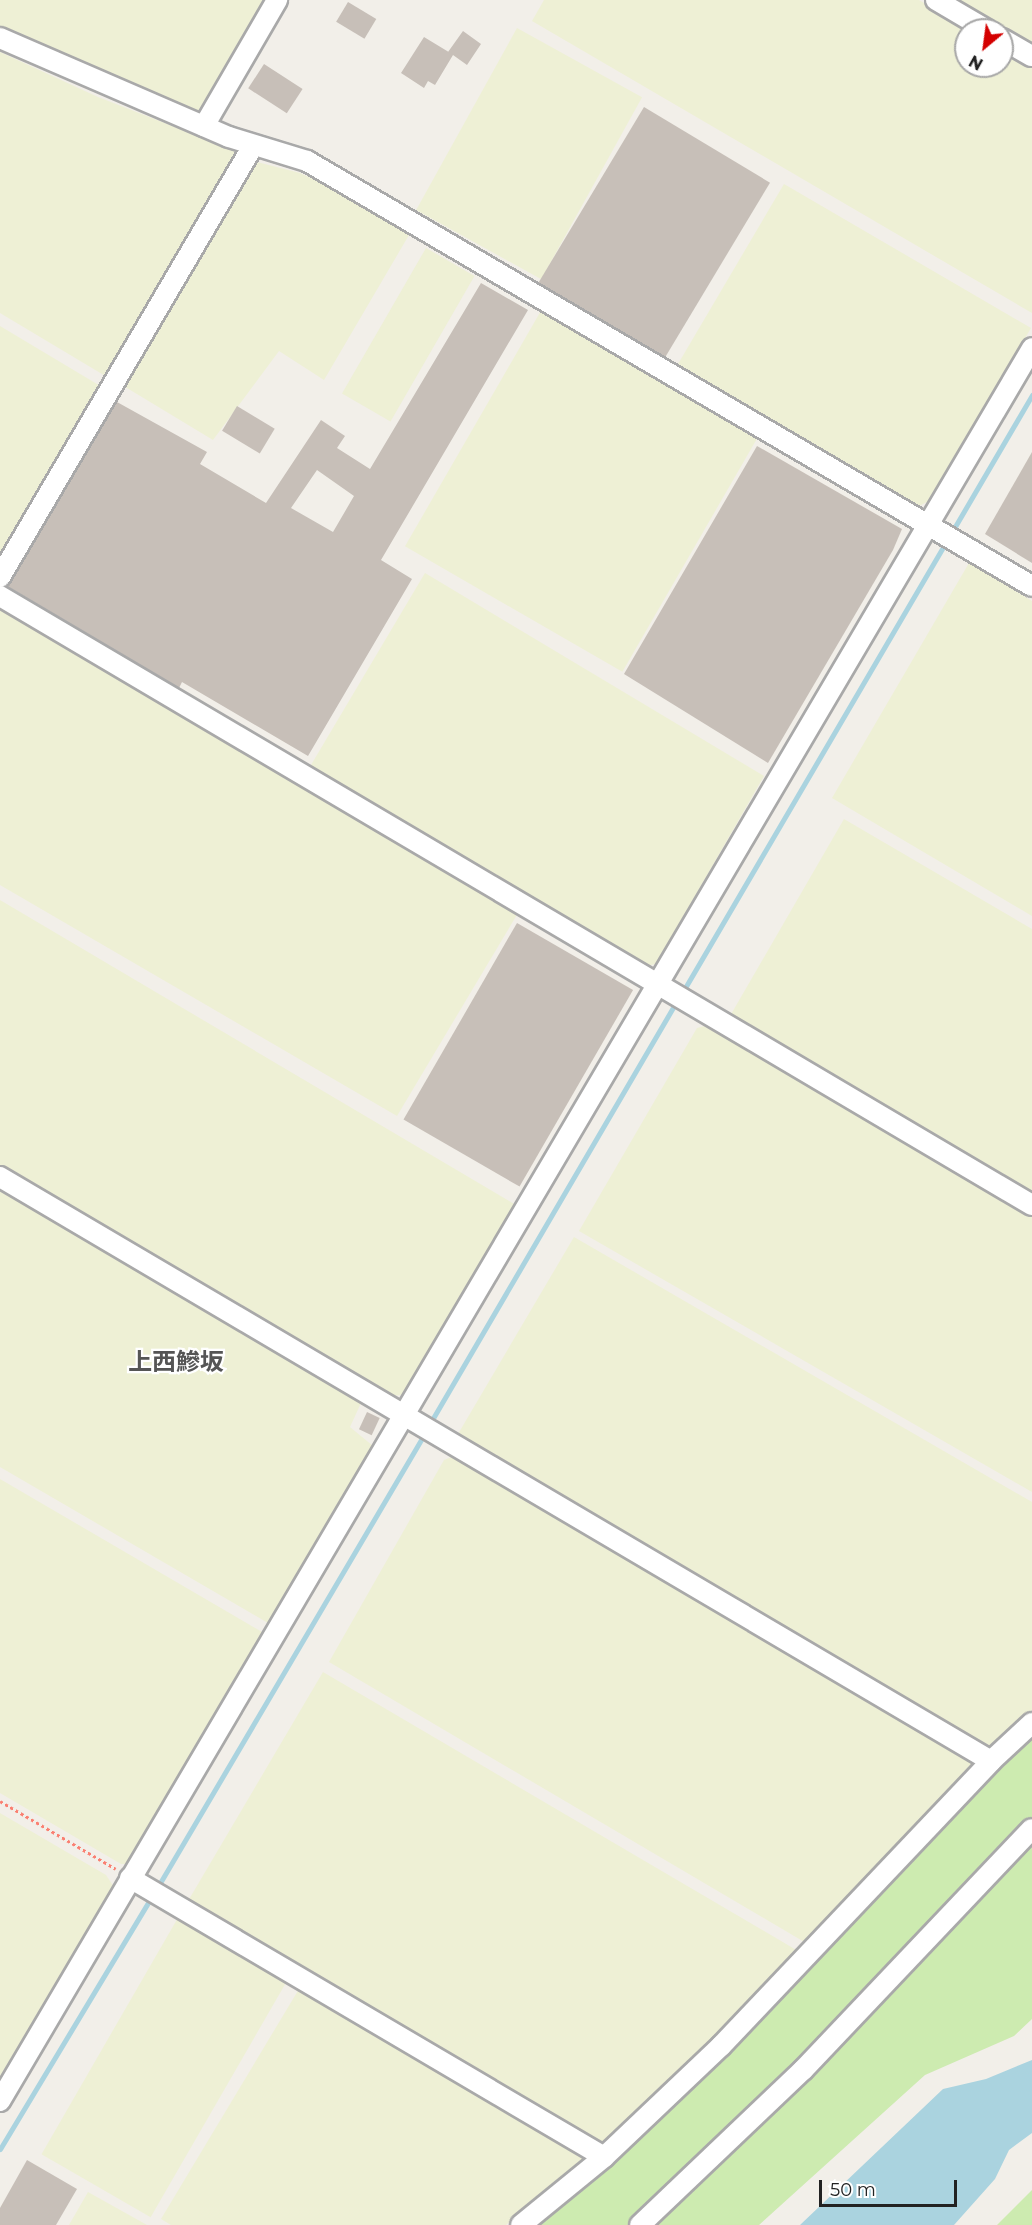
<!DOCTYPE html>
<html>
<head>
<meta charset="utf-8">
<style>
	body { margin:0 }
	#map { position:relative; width:1032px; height:2225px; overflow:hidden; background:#f2efe9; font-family:Montserrat,"Noto Sans JP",sans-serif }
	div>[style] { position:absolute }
	.farmland>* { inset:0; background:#eef0d5; transform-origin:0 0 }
	.grass>* { inset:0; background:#cdebb0 }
	.water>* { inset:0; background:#aad3df }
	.stream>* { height:5px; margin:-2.5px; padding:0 2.5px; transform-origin:2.5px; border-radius:2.5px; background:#aad3df }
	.building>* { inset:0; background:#c7bfb8; transform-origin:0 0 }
	.path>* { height:3px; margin-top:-1.5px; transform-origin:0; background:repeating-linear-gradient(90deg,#fa8072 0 3px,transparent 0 6px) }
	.roads { filter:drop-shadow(2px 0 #a9a9a9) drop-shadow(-2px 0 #a9a9a9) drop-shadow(0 2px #a9a9a9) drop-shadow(0 -2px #a9a9a9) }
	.minor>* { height:20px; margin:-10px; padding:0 10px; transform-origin:10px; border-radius:10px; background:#fff }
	span { translate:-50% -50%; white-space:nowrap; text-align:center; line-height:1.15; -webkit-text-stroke:4.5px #fff; paint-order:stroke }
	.quarter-label { font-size:24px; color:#555; font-weight:700 }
	.north { position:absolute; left:954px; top:18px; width:60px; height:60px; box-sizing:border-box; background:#fff; border:2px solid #a7a7a7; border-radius:50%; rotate:209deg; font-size:16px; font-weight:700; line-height:24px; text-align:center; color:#222 }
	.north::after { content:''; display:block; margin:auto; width:21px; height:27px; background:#d40000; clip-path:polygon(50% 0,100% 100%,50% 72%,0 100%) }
	.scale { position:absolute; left:819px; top:2180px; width:138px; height:27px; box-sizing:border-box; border:3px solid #222; border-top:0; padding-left:8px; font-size:18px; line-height:21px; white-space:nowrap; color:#222; -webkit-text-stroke:4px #fff; paint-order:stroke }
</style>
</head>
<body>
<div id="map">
	<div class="farmland">
		<i style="clip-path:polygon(0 0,265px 0,200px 114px,0 27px)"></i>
		<i style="clip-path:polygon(544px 0,919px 0,970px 30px,966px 30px,966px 66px,1002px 66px,1002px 49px,1032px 67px,1032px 313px,532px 21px)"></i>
		<i style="clip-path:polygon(948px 0,1032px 0,1032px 49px,1002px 30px)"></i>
		<i style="left:517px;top:28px;width:143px;height:208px;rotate:29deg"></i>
		<i style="clip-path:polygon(0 52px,98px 97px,239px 152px,107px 377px,0 313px)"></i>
		<i style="clip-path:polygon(257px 162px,300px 173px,330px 187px,409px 235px,324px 380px,279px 351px,213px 440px,122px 385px)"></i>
		<i style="clip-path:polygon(784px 184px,1031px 328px,931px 500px,917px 507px,678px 364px)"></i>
		<i style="left:426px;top:248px;width:56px;height:168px;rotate:30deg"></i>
		<i style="left:542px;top:309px;width:251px;height:274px;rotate:30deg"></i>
		<i style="clip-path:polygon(0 326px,102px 387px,0 563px)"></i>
		<i style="clip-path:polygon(969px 563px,1032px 601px,1032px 916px,832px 798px)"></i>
		<i style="clip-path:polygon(425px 573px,764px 776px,656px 964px,645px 966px,308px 770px)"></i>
		<i style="clip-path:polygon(0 607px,518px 913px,397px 1116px,0 885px)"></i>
		<i style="clip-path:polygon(844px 819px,1032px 929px,1032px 1196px,730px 1016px)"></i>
		<i style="clip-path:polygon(0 900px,516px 1205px,402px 1395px,390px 1396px,0 1168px)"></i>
		<i style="clip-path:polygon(709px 1025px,1032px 1215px,1032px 1492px,579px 1231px,697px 1028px)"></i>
		<i style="clip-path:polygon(0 1190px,361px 1403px,350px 1427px,373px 1446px,268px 1623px,0 1467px)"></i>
		<i style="clip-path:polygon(574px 1237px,1032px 1502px,1032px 1710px,991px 1750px,460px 1441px,458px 1434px)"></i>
		<i style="clip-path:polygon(454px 1456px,978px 1762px,806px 1943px,329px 1662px,444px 1460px)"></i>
		<i style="clip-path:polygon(0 1479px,262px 1632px,129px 1864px,121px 1864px,0 1793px)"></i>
		<i style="clip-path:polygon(323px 1672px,798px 1951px,716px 2039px,604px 2146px,188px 1901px)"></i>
		<i style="clip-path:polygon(0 1813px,106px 1875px,114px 1887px,0 2083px)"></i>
		<i style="left:179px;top:1916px;width:126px;height:275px;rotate:30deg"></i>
		<i style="clip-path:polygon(299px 1989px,587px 2156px,506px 2225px,171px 2225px,161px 2219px)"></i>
		<i style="clip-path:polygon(88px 2192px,147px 2225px,69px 2225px)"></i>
	</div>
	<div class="grass">
		<i style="clip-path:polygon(1032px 1737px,1032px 2019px,1014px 2036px,925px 2075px,759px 2225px,533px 2225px,725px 2052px)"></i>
		<i style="clip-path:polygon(1032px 2190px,1032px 2225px,997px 2225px)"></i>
	</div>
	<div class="water">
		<i style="clip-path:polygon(1032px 2060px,1032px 2133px,1009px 2150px,995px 2179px,954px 2225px,800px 2225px,943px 2089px,986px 2079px)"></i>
	</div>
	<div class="stream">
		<i style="left:682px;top:993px;width:693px;rotate:-59.66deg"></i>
		<i style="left:429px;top:1425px;width:491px;rotate:-59.7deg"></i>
		<i style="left:157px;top:1888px;width:528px;rotate:-59.5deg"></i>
		<i style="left:0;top:2149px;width:295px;rotate:-59deg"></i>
	</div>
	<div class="building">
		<i style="left:348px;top:2px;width:33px;height:23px;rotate:31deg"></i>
		<i style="clip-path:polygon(463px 31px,481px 44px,467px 65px,453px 55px,435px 85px,428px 81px,424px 88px,401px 73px,424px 37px,452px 54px,448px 52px)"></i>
		<i style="left:264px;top:64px;width:46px;height:29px;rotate:33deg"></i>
		<i style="left:644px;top:107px;width:147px;height:205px;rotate:31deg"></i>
		<i style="clip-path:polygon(evenodd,481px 283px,528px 310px,381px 560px,412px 579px,308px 756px,182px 682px,179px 688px,7px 586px,117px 402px,207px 452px,200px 464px,266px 503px,321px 420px,345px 436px,337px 448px,370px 469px,481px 283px,317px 470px,354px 496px,333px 532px,291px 508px,317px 470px)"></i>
		<i style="left:237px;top:406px;width:44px;height:29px;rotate:31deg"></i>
		<i style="clip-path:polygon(757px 446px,902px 529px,893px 550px,768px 763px,624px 674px)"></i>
		<i style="clip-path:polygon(1032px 452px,1032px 563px,985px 534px)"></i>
		<i style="left:517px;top:923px;width:134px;height:227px;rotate:30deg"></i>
		<i style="left:367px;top:1412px;width:14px;height:19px;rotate:25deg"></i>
		<i style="clip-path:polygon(27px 2160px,77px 2189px,56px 2225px,0 2225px,0 2208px)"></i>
	</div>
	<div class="path">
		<i style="left:0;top:1801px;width:134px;rotate:30.4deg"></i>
	</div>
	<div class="roads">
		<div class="minor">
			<i style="left:936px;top:0;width:59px;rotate:30.5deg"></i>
			<i style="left:0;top:38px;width:249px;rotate:23.4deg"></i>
			<i style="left:229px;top:137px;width:82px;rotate:17.1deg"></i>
			<i style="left:307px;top:161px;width:840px;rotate:30.38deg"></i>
			<i style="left:1002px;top:39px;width:34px;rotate:30deg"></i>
			<i style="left:204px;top:126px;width:146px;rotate:-59.9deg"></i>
			<i style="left:0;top:577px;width:500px;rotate:-59.6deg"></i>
			<i style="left:0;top:596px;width:1198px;rotate:30.55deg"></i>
			<i style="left:0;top:1177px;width:1150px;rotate:30.51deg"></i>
			<i style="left:130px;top:1878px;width:550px;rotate:30.48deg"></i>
			<i style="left:0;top:2101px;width:2034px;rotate:-59.51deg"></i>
			<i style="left:521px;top:2225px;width:107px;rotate:-39.3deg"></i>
			<i style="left:604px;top:2157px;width:161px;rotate:-43.5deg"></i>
			<i style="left:721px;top:2046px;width:393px;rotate:-46.5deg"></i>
			<i style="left:991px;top:1761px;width:56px;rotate:-42.8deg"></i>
			<i style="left:640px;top:2225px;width:225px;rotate:-43.6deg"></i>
			<i style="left:803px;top:2070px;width:332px;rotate:-46.5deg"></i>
		</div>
	</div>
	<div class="quarter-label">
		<span style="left:176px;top:1362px">上西鰺坂</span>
	</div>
	<div class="north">N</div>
	<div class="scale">50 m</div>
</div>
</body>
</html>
